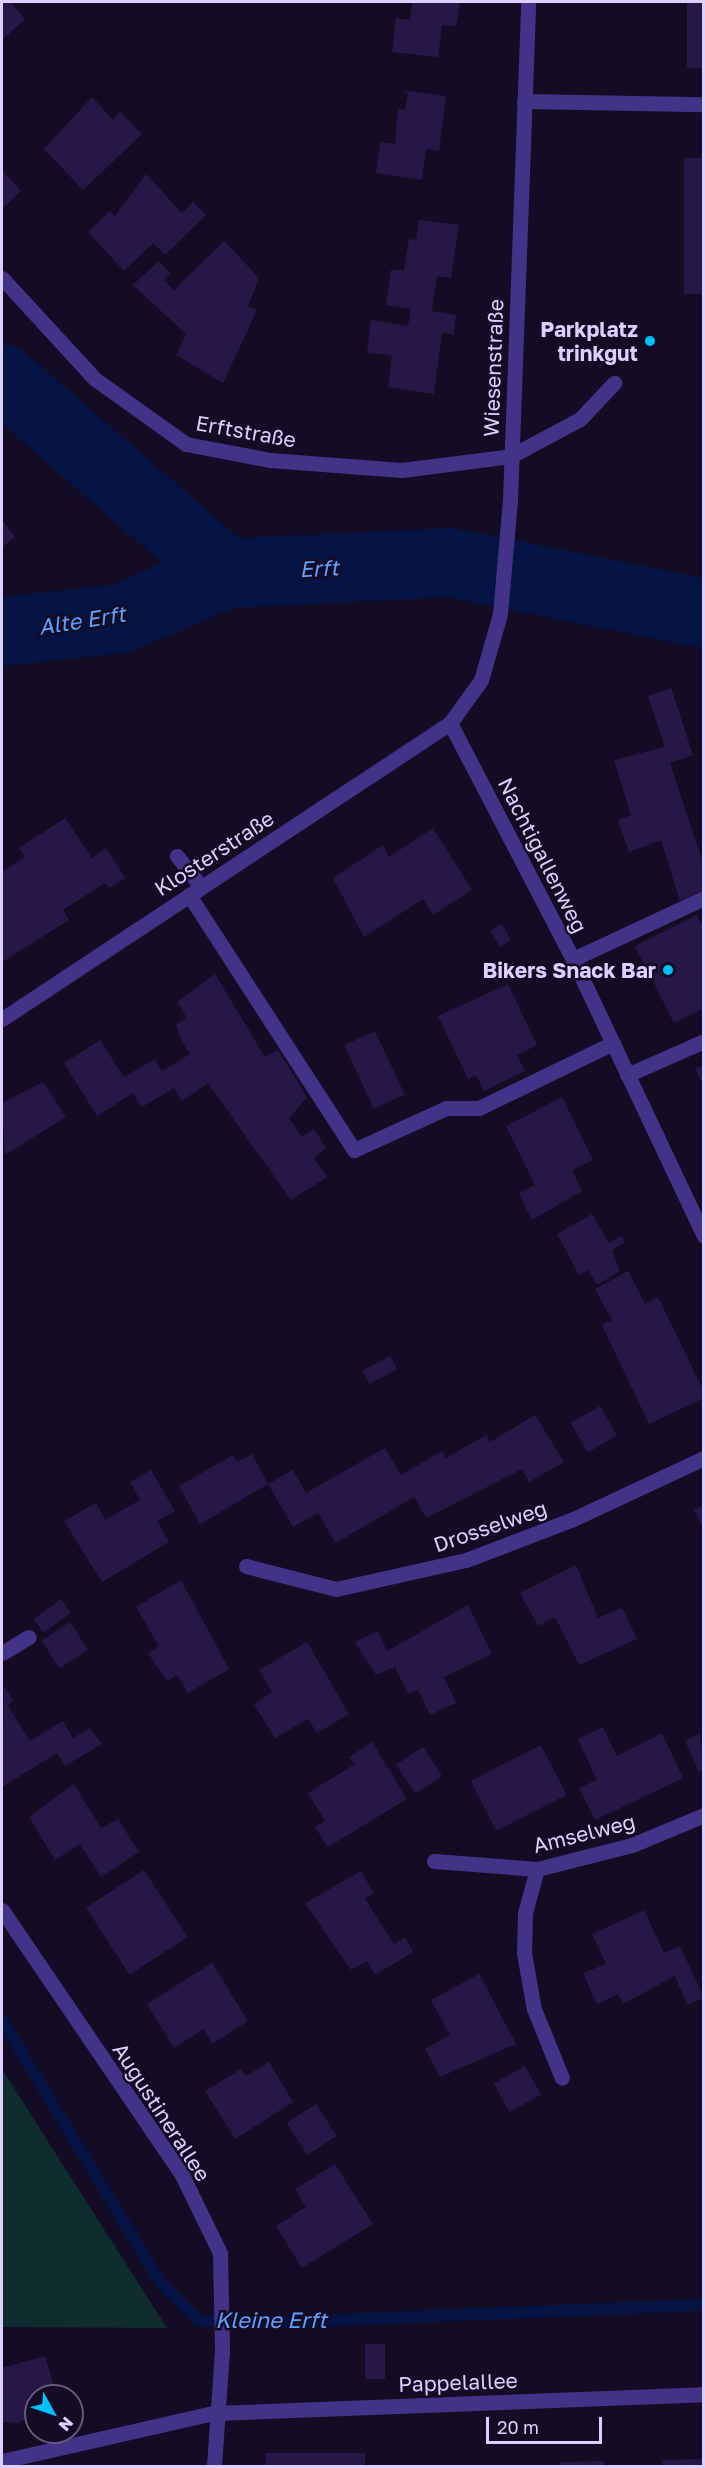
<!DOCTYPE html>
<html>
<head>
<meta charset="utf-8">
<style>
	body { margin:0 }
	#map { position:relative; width:705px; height:2468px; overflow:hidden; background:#140c25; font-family:"Golos Text",sans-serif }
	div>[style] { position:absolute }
	.green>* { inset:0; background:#0f2c2f }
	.stream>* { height:12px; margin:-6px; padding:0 6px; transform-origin:6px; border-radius:6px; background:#051445 }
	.river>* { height:69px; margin:-34.5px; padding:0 34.5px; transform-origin:34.5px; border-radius:34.5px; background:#051445 }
	.building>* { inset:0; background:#271747; transform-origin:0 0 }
	.service>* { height:15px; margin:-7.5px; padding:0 7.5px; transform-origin:7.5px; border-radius:7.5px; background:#423388 }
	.minor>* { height:15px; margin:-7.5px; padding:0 7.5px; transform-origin:7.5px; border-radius:7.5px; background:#423388 }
	.dots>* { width:16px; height:16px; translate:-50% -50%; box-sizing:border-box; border:3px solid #140c25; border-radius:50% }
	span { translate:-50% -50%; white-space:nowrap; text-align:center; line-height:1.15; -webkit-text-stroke:5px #140c25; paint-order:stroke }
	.poi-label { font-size:21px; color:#dcd0ff; font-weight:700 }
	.right { translate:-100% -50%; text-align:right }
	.street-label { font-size:21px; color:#dcd0ff }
	.water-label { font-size:22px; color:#5e9fff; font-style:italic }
	.frame { position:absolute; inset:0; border:3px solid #dcd0ff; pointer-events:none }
	.north { position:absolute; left:24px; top:2384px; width:60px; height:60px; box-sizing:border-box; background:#140c25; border:2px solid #645a7c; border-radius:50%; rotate:130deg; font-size:16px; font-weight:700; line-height:24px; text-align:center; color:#dcd0ff }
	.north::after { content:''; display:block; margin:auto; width:21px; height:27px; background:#00c1fb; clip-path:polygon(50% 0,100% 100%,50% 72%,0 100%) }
	.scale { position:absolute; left:486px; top:2417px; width:116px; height:27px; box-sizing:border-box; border:3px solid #dcd0ff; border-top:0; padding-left:8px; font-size:18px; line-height:21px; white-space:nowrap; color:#dcd0ff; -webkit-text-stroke:4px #140c25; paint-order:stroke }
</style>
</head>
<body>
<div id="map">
	<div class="green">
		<i style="clip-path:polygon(2px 2069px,49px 2143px,167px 2328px,2px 2327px)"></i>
	</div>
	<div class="stream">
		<i style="left:2px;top:2020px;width:306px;rotate:58.9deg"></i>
		<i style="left:160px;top:2282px;width:54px;rotate:45deg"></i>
		<i style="left:198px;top:2320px;width:46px;rotate:5deg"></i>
		<i style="left:244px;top:2324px;width:460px;rotate:-2.4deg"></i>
	</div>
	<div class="river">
		<i style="left:2px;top:378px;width:297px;rotate:41deg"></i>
		<i style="left:226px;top:573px;width:223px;rotate:-2.8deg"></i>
		<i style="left:449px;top:562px;width:260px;rotate:11.3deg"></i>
		<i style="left:2px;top:631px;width:119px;rotate:-6.3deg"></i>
		<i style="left:120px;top:618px;width:115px;rotate:-23deg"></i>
	</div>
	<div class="building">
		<i style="clip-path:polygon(2px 2px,10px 2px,25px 19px,2px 40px)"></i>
		<i style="clip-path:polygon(412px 2px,460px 2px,456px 26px,442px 25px,438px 57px,392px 52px,396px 18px,410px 20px)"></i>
		<i style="left:687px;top:2px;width:17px;height:66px"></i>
		<i style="clip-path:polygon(402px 90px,446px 96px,439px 151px,426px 149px,422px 180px,376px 173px,380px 142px,395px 144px,398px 109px,405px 110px,408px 94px)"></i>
		<i style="clip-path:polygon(92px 97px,113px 120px,120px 112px,142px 134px,83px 190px,44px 149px)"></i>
		<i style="left:684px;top:158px;width:20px;height:136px"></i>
		<i style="clip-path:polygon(2px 170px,21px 191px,2px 209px)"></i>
		<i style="clip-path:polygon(146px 174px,182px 213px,193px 202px,206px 215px,165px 255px,153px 243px,124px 271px,88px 232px,110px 211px,115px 216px)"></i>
		<i style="clip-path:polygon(419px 220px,459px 225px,451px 278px,437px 276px,432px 311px,456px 315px,454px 335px,442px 332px,434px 394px,388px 387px,392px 355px,367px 353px,371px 320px,408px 326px,411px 309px,386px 305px,391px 270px,404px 270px,409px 239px,416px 240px)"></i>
		<i style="clip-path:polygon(224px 241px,259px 278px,248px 306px,257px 310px,223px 383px,176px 355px,186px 334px,133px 285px,159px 261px,170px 273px,164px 280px,174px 290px)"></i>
		<i style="clip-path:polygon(2px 520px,15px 537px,2px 547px)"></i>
		<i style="clip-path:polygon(671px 688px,693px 755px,670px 763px,704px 866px,704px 890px,680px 901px,661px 840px,629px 852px,618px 820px,631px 815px,614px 760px,665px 747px,648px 696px)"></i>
		<i style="clip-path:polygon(65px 818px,92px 858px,106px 848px,125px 878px,109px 888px,105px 883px,63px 910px,69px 920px,2px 962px,2px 872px,25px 857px,19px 848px)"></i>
		<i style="clip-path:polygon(433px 828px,472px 890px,433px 915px,423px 899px,364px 937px,333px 878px,383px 845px,389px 857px)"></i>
		<i style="clip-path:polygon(697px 915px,704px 928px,704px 1008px,674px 1023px,635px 946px)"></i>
		<i style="left:502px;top:924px;width:19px;height:13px;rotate:62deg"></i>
		<i style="clip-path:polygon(215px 974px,265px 1057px,278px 1050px,307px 1097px,289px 1118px,302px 1137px,314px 1129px,326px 1148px,314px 1158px,327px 1177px,291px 1200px,208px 1083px,182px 1101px,174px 1088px,142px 1107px,133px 1093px,97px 1116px,64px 1063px,100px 1040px,124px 1077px,155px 1059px,162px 1071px,190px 1054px,179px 1035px,176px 1025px,187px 1018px,177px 1002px)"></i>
		<i style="clip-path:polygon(508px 984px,537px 1045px,517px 1055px,525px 1071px,484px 1091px,476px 1075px,468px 1079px,438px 1016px)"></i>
		<i style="left:375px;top:1031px;width:70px;height:34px;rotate:65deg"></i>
		<i style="clip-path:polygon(704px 1065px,704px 1085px,695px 1069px)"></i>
		<i style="clip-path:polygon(43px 1082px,66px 1117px,5px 1155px,2px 1103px)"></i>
		<i style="clip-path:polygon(562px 1097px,593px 1160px,572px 1170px,582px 1191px,532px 1220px,519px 1193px,535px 1185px,506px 1126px)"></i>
		<i style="clip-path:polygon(592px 1214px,609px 1243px,622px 1236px,625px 1242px,612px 1250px,620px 1271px,597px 1285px,588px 1270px,579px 1275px,557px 1234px)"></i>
		<i style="clip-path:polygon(628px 1271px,645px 1304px,658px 1297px,704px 1392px,704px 1398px,649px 1424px,602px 1325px,612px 1320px,595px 1289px)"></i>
		<i style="left:390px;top:1356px;width:15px;height:31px;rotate:62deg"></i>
		<i style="left:600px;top:1406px;width:34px;height:34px;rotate:60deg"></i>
		<i style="clip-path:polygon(535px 1415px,564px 1462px,529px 1482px,522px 1469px,426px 1518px,414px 1497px,336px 1543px,318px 1513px,293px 1527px,268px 1484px,293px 1470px,306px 1493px,385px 1448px,401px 1475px,442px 1451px,446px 1458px,486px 1435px,490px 1442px)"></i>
		<i style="clip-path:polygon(252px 1454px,268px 1484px,200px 1524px,179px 1486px,233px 1455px,237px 1462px)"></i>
		<i style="clip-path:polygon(151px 1470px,175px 1511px,157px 1521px,169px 1542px,102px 1582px,64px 1521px,96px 1503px,105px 1520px,140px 1500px,130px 1482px)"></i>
		<i style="clip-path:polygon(704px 1505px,704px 1528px,694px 1510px)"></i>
		<i style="clip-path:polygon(576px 1565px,598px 1618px,622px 1608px,637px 1639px,579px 1665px,555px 1617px,538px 1626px,520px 1593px)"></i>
		<i style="clip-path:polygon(181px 1580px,229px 1669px,188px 1693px,177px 1675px,167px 1681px,148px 1653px,159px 1646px,136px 1607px)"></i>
		<i style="left:61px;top:1599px;width:17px;height:34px;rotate:54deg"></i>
		<i style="clip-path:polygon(468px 1605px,492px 1654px,444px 1677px,456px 1703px,430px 1715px,418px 1690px,408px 1694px,395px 1667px,376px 1675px,355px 1642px,378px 1631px,387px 1651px)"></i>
		<i style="left:70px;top:1622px;width:33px;height:34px;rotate:57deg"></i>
		<i style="clip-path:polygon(307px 1642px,349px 1714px,317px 1733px,308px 1719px,275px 1738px,254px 1704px,272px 1692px,259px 1670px)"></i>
		<i style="clip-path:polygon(4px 1686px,13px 1701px,8px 1706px,30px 1741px,63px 1721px,73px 1738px,90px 1728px,102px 1744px,65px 1766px,57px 1753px,2px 1787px)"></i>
		<i style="clip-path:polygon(603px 1727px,617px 1756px,662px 1733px,683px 1778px,595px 1820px,579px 1788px,597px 1780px,578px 1739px)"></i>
		<i style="clip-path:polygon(700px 1733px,704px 1770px,699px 1772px,685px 1741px)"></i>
		<i style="clip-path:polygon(372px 1742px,407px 1799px,328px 1847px,315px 1827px,325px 1821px,308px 1793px,355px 1764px,349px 1757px)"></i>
		<i style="left:541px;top:1745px;width:56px;height:79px;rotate:63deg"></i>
		<i style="left:423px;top:1747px;width:35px;height:32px;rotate:57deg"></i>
		<i style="clip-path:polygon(74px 1784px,101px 1828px,118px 1819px,139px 1852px,101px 1877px,80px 1844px,55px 1860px,29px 1817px)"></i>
		<i style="left:144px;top:1870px;width:80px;height:69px;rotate:57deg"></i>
		<i style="clip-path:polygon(361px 1871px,374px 1893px,365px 1898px,373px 1912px,394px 1944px,405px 1937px,413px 1952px,375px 1975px,367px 1961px,351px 1970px,305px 1903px)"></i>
		<i style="clip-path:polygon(644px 1910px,664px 1953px,680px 1946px,704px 1998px,687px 2005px,675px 1976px,623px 2004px,618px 1994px,597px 2004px,583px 1973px,606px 1964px,592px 1934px)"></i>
		<i style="clip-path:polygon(212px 1963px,248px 2021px,212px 2044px,204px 2029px,174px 2048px,147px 2004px)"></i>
		<i style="clip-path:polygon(479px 1974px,516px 2044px,440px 2077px,425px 2049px,450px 2035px,431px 2000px)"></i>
		<i style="clip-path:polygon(269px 2062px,293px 2102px,235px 2139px,205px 2091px,241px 2069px,246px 2076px)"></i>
		<i style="left:525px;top:2066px;width:33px;height:36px;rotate:61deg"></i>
		<i style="left:316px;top:2104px;width:38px;height:35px;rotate:57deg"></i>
		<i style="clip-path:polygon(335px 2164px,373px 2224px,302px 2268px,276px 2226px,306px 2207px,295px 2189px)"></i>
		<i style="left:365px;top:2344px;width:20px;height:35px"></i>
		<i style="clip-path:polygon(45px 2356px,57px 2396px,36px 2396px,36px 2413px,19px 2423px,2px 2422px,2px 2368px)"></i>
		<i style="left:365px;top:2453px;width:13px;height:99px;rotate:90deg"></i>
		<i style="clip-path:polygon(702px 2459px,702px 2466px,662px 2466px,662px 2460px)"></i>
		<i style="clip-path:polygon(604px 2461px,604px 2466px,559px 2466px,559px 2462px)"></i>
	</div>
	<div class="service">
		<i style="left:511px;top:456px;width:78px;rotate:-28.2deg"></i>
		<i style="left:580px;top:419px;width:50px;rotate:-46.6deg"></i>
		<i style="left:177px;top:856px;width:39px;rotate:52deg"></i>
		<i style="left:189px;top:895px;width:304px;rotate:57.1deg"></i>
		<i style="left:354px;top:1150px;width:101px;rotate:-24.5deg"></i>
		<i style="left:446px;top:1108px;width:33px"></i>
		<i style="left:479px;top:1108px;width:149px;rotate:-25.9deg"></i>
		<i style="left:627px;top:1075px;width:84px;rotate:-23.8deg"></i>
		<i style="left:2px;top:1653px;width:31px;rotate:-31deg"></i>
		<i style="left:537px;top:1869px;width:46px;rotate:105.3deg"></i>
		<i style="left:525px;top:1913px;width:40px;rotate:91.4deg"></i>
		<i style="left:524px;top:1953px;width:57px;rotate:79.9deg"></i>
		<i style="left:534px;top:2009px;width:74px;rotate:67.9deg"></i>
	</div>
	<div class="minor">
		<i style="left:524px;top:101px;width:180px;rotate:1deg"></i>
		<i style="left:2px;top:278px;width:137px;rotate:47.4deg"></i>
		<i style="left:95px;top:379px;width:112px;rotate:35.5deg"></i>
		<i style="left:186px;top:444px;width:86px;rotate:10.8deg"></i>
		<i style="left:270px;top:460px;width:132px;rotate:4.3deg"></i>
		<i style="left:402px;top:470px;width:110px;rotate:-7.3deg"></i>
		<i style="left:450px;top:723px;width:266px;rotate:62.5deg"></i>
		<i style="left:573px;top:959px;width:306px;rotate:64.7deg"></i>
		<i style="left:573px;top:959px;width:145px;rotate:-25deg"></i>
		<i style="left:2px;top:1019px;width:537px;rotate:-33.45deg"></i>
		<i style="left:450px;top:723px;width:53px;rotate:-54.2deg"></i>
		<i style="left:481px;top:680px;width:69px;rotate:-73.9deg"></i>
		<i style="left:500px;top:614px;width:114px;rotate:-85deg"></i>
		<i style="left:510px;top:500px;width:498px;rotate:-87.9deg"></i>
		<i style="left:246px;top:1566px;width:93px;rotate:14.3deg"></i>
		<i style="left:336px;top:1589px;width:133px;rotate:-12.6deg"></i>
		<i style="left:466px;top:1560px;width:112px;rotate:-20.9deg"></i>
		<i style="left:571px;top:1520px;width:147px;rotate:-25deg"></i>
		<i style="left:434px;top:1861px;width:103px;rotate:4.4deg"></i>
		<i style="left:537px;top:1869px;width:98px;rotate:-14.2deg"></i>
		<i style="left:632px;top:1845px;width:78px;rotate:-22.6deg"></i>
		<i style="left:2px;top:1910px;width:318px;rotate:55.8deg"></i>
		<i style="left:181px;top:2173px;width:89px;rotate:64deg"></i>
		<i style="left:220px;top:2253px;width:98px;rotate:88.8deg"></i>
		<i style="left:222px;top:2351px;width:115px;rotate:94deg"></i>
		<i style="left:2px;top:2461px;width:217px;rotate:-12.8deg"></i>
		<i style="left:214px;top:2413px;width:490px;rotate:-2.2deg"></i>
	</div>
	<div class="dots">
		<i style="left:650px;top:341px;background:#00c1fb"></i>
		<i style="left:668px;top:970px;background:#00c1fb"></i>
	</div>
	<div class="poi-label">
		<span class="right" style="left:638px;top:341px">Parkplatz<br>trinkgut</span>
		<span class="right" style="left:656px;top:970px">Bikers Snack Bar</span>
	</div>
	<div class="street-label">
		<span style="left:493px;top:368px;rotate:-88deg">Wiesenstraße</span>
		<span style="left:246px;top:431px;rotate:10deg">Erftstraße</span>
		<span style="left:214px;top:853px;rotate:-33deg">Klosterstraße</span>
		<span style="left:543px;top:855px;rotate:63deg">Nachtigallenweg</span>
		<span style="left:490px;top:1526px;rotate:-19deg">Drosselweg</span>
		<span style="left:584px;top:1833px;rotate:-14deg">Amselweg</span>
		<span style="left:162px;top:2112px;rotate:57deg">Augustinerallee</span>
		<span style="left:458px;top:2382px;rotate:-2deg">Pappelallee</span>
	</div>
	<div class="water-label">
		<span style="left:319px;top:568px;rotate:-3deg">Erft</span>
		<span style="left:82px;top:620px;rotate:-9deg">Alte Erft</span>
		<span style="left:271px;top:2320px">Kleine Erft</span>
	</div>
	<div class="frame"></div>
	<div class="north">N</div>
	<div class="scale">20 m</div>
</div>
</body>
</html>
